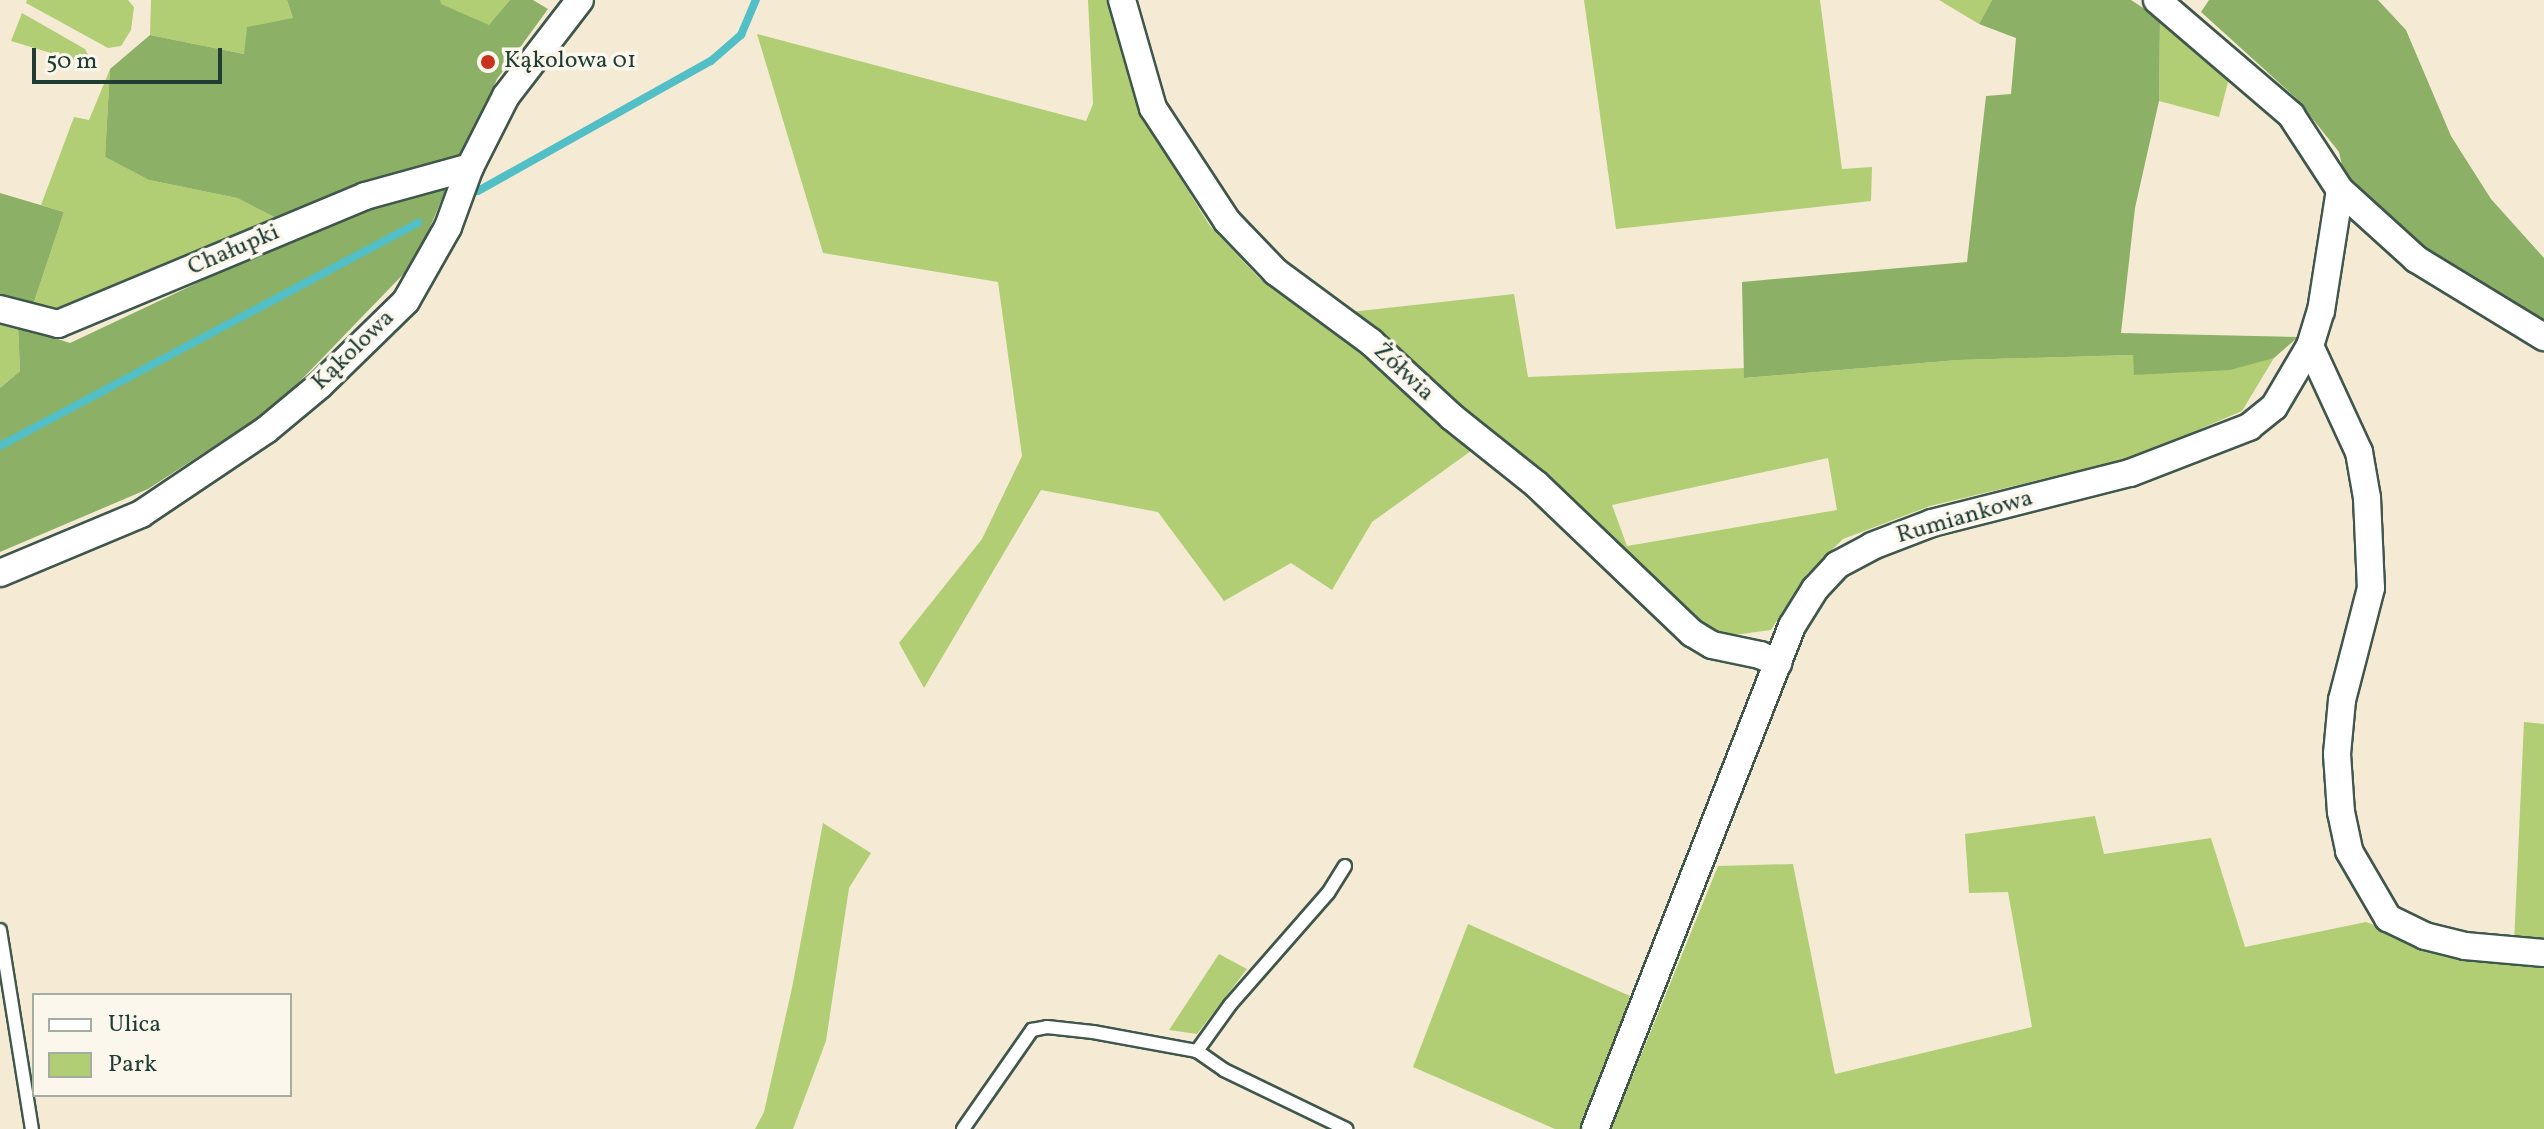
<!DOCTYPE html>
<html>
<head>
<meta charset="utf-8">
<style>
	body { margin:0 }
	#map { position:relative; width:2544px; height:1129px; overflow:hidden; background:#f5ebd5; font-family:Vollkorn,serif }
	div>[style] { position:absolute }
	.green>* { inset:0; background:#b1ce75 }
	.forest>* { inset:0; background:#8cb166 }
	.stream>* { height:8px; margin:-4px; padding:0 4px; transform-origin:4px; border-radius:4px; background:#51bfc5 }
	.roads { filter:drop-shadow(2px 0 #3f574c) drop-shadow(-2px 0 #3f574c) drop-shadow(0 2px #3f574c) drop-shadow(0 -2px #3f574c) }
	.lane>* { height:12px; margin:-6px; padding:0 6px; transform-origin:6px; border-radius:6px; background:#fff }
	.street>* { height:26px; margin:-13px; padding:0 13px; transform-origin:13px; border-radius:13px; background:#fff }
	.dots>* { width:22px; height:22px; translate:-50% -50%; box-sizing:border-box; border:4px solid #fbf7ec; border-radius:50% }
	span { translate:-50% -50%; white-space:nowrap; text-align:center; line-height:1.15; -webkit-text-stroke:7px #fbf7ec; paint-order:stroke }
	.poi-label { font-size:24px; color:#1f3d34 }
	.left { translate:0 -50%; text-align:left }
	.street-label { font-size:24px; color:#1f3d34 }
	.legend { position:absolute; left:32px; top:993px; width:260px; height:104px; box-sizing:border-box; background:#fbf7ec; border:2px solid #a3ada2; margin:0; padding:10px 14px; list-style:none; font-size:24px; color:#1f3d34 }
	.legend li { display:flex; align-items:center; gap:16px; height:40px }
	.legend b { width:40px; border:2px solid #a3ada2 }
	.scale { position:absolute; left:32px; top:48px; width:190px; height:36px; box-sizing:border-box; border:4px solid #1f3d34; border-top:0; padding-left:10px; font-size:24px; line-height:28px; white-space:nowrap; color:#1f3d34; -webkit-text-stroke:6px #fbf7ec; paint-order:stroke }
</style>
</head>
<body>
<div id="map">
	<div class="green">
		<i style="clip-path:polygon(27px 0,128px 0,134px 7px,131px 30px,121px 46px,108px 48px,26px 3px)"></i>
		<i style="clip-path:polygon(151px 0,287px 0,293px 18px,244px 54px,150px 35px)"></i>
		<i style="clip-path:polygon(440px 0,510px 0,489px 26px,440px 4px)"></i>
		<i style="clip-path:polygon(1088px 0,1111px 0,1138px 110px,1210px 226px,1259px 278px,1349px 344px,1471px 451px,1372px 522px,1332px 590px,1291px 563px,1224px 601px,1158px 512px,1041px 490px,924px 688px,899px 643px,982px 539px,1022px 456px,998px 282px,823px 253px,757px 34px,1086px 121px,1093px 104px)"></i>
		<i style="clip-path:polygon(1584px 0,1820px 0,1842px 169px,1872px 167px,1871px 201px,1616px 229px)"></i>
		<i style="clip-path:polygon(1939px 0,1992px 0,1979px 24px)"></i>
		<i style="clip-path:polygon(22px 13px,85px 49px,94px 66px,11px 41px)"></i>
		<i style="clip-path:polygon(2160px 19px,2229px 78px,2219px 117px,2159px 101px)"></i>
		<i style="clip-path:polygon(110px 69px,105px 157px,149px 180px,237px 198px,280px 220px,52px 313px,32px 308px,64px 212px,41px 205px,74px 117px,89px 120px)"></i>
		<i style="clip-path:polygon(evenodd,1514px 294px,1528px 377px,1745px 368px,1745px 378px,1958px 360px,2134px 355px,2134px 375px,2274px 358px,2242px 411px,2135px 457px,1930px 506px,1843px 539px,1806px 575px,1771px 630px,1712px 638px,1341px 313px,1514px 294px,1828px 458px,1837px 510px,1627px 546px,1612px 505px,1828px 458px)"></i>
		<i style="clip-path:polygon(0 321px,18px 326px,20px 371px,0 388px)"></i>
		<i style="clip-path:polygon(2524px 722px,2544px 724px,2544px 942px,2514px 944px)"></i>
		<i style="clip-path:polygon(2095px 816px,2104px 854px,2211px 838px,2245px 947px,2366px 922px,2401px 935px,2544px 964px,2544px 1129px,1611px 1129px,1718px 866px,1793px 864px,1835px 1074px,2032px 1027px,2008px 892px,1969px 893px,1965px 834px)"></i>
		<i style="clip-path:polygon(823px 823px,871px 853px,849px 888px,826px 1041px,793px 1129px,755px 1129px,764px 1112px,792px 988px)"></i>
		<i style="clip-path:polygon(1468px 924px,1630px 996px,1583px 1129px,1555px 1129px,1413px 1067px)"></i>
		<i style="clip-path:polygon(1219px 954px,1247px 969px,1197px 1034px,1169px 1030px)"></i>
	</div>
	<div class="forest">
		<i style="clip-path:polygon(287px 0,440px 0,441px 4px,489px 25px,510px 0,533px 0,548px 9px,497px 79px,461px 158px,280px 220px,237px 198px,149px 180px,105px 157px,110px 69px,150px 35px,244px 54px,247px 27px,293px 18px)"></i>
		<i style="clip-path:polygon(1992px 0,2131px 0,2160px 19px,2159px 101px,2135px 208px,2121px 333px,2298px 337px,2274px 358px,2230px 370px,2134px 375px,2133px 355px,1958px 360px,1744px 378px,1742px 282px,1967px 262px,1986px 96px,2011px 94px,2016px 38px,1979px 24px)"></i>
		<i style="clip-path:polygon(2209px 0,2378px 0,2406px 30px,2451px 136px,2491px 199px,2544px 258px,2544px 328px,2382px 220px,2347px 187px,2339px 152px,2296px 98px,2201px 12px)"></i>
		<i style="clip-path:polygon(446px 189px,416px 261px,276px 406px,148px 489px,0 552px,0 388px,20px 371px,18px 326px,70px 343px,299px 235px,415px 190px)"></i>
		<i style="clip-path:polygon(0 193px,64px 212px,32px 308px,0 300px)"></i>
	</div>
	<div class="stream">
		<i style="left:478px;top:191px;width:267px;rotate:-29.2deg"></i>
		<i style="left:711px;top:61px;width:40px;rotate:-41deg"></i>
		<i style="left:741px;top:35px;width:38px;rotate:-67deg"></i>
		<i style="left:0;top:446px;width:474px;rotate:-28.1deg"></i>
	</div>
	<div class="roads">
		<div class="lane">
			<i style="left:1345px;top:866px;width:32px;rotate:122deg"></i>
			<i style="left:1328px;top:893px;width:149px;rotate:131.2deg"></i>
			<i style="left:1230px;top:1005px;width:57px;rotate:125.7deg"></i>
			<i style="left:1197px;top:1051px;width:33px;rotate:35deg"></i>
			<i style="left:1224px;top:1070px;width:136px;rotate:25.8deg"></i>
			<i style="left:0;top:930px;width:202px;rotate:80.9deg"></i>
			<i style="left:963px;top:1129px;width:121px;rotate:-55.1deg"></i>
			<i style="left:1032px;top:1030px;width:15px;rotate:-11deg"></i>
			<i style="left:1047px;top:1027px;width:46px;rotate:6.2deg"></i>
			<i style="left:1093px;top:1032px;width:106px;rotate:10.4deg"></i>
		</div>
		<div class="street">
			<i style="left:1122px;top:0;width:112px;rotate:74deg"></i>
			<i style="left:1153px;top:108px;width:135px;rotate:56.8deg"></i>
			<i style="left:1227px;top:221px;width:71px;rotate:46.1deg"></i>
			<i style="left:1276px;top:272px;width:118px;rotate:36.4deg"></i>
			<i style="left:1371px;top:342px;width:110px;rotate:42.8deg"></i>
			<i style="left:1452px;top:417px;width:107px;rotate:38.6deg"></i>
			<i style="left:1536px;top:484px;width:216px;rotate:43.7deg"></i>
			<i style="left:1692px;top:633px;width:23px;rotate:31deg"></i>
			<i style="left:1712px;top:645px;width:49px;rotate:11.8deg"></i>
			<i style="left:1760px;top:655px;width:20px;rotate:24deg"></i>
			<i style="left:2157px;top:0;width:177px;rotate:40.6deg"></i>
			<i style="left:2291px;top:115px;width:90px;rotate:56.8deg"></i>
			<i style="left:2340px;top:190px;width:103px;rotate:42.2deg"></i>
			<i style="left:2416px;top:259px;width:150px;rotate:31.4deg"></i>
			<i style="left:0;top:309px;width:60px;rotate:14.5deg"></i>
			<i style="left:58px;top:324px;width:333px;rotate:-22.6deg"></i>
			<i style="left:365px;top:196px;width:109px;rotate:-15.4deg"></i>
			<i style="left:2310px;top:346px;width:117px;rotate:65.2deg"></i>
			<i style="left:2359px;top:452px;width:47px;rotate:80.1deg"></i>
			<i style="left:2367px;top:498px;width:90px;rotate:87.5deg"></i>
			<i style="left:2371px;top:588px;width:116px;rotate:104.5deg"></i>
			<i style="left:2342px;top:700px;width:54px;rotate:95.3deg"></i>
			<i style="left:2337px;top:754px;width:58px;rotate:86.1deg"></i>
			<i style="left:2341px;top:812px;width:40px;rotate:78deg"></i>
			<i style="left:2349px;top:851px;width:78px;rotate:59.8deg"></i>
			<i style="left:2388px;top:918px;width:41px;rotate:25.9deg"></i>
			<i style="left:2425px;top:936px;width:41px;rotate:14deg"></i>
			<i style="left:2465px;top:946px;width:79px;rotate:5.1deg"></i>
			<i style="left:0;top:573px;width:153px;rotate:-22.7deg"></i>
			<i style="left:141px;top:514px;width:151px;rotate:-33.9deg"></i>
			<i style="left:266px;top:430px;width:70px;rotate:-39.8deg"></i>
			<i style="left:320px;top:385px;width:120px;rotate:-44.3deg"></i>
			<i style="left:406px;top:301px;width:85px;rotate:-60.4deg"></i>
			<i style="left:448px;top:227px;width:64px;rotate:-69.9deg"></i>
			<i style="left:470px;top:167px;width:80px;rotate:-63.1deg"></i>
			<i style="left:506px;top:96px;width:121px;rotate:-52.4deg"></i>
			<i style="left:1595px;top:1129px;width:540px;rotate:-68.61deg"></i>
			<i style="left:1792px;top:626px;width:44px;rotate:-58.1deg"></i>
			<i style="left:1815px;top:589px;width:33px;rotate:-47deg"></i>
			<i style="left:1837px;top:565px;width:40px;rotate:-28deg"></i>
			<i style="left:1872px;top:546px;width:64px;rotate:-21deg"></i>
			<i style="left:1932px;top:523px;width:204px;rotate:-14.2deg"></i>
			<i style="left:2130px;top:473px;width:128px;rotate:-21.1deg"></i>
			<i style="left:2249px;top:427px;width:32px;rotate:-39deg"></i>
			<i style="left:2274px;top:407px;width:71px;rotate:-59.5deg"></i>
			<i style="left:2310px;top:346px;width:37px;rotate:-73deg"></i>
			<i style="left:2321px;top:311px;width:122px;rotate:-81.1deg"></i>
		</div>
	</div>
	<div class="dots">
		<i style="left:488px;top:62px;background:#c8321e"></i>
	</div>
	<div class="poi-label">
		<span class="left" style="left:504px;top:62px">Kąkolowa 01</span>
	</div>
	<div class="street-label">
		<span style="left:234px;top:251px;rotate:-23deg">Chałupki</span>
		<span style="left:354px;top:351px;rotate:-44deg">Kąkolowa</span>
		<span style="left:1403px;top:373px;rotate:43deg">Żółwia</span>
		<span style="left:1965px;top:518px;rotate:-16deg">Rumiankowa</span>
	</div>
	<ul class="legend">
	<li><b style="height:10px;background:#fff"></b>Ulica</li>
	<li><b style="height:22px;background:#b1ce75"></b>Park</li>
	</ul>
	<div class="scale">50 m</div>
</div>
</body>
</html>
